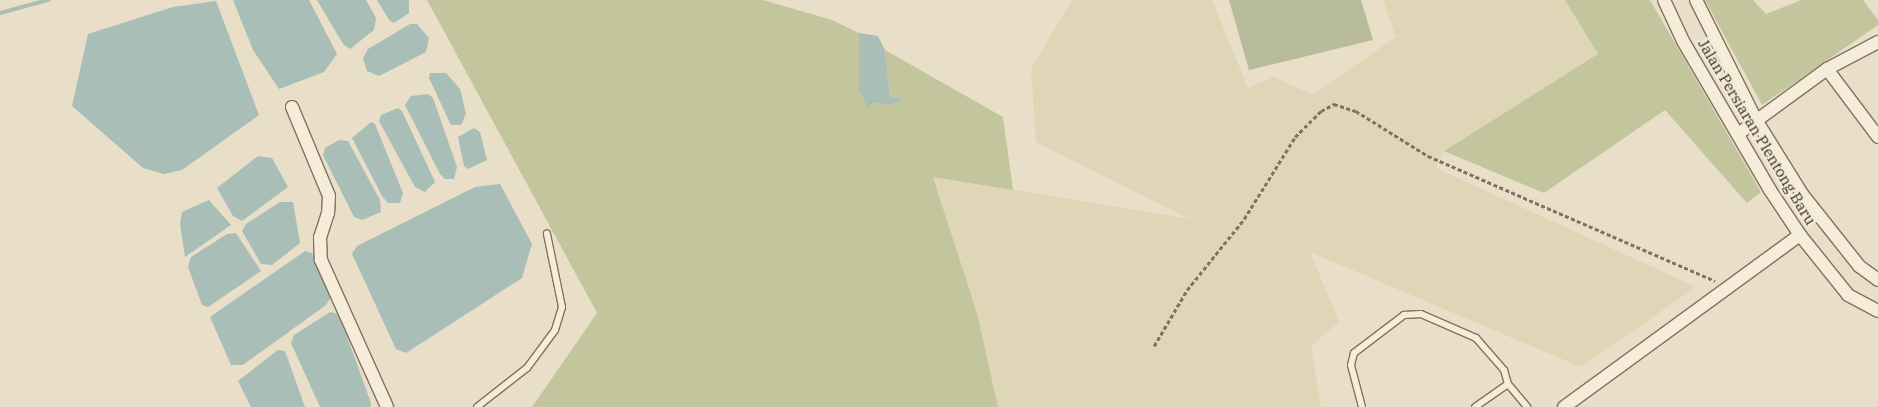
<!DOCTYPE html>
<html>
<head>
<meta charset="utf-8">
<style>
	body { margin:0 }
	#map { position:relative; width:1878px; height:407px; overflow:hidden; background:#e9dec8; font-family:"IBM Plex Serif",serif }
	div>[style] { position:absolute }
	.farmland>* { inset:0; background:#ded6b6 }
	.green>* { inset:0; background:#c3c69d }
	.cemetery>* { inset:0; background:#b9bc9b }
	.water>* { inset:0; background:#a8beb7 }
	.stream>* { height:4px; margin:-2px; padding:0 2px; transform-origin:2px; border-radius:2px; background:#a8beb7 }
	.path>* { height:2.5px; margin-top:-1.25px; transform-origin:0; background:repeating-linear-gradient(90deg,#83715f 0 4px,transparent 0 6.5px) }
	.roads { filter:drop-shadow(1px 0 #83715f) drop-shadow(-1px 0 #83715f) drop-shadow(0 1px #83715f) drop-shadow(0 -1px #83715f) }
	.service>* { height:6px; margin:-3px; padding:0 3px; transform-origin:3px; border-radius:3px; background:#f5ecda }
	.minor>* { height:12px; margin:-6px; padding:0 6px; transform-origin:6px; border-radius:6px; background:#f5ecda }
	span { translate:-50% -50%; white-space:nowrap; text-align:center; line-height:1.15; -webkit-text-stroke:5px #f2e9d7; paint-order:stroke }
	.street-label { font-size:15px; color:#352a21 }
</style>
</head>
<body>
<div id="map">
	<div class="farmland">
		<i style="clip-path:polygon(1072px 0,1212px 0,1248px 88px,1274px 77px,1313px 95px,1396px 37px,1383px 0,1565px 0,1598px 54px,1444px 151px,1436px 168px,1696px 287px,1581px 367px,1310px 252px,1339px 322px,1311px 346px,1321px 407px,998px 407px,977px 313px,933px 176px,1190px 219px,1036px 142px,1031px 69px)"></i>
	</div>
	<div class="green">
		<i style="clip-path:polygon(427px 0,763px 0,832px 20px,859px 33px,874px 103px,888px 105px,901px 102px,902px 98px,890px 97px,885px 50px,1003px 117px,1013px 190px,933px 177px,977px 313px,998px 407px,532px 407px,597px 313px)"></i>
		<i style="clip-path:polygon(1565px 0,1650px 0,1761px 192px,1747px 203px,1665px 110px,1544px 193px,1444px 151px,1598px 54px)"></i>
		<i style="clip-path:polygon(1705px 0,1753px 0,1766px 14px,1802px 0,1863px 0,1878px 20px,1878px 25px,1762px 105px)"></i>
	</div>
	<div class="cemetery">
		<i style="clip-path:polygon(1229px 0,1361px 0,1373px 40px,1249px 70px)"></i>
	</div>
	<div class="water">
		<i style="clip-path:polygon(233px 0,309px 0,337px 54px,324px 72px,279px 89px,253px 50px)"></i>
		<i style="clip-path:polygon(317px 0,366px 0,376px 18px,374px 30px,350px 49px,343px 44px)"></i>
		<i style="clip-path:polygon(377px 0,409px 0,409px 13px,394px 23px,389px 20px)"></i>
		<i style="clip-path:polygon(216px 1px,259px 115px,182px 170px,164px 174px,143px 168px,72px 106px,88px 34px,173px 7px)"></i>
		<i style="clip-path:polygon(410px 24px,417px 24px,429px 38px,426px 52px,379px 76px,367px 71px,363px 58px,368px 49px)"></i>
		<i style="clip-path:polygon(859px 33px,878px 36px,885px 50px,890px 97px,902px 98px,901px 102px,888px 105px,874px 103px,868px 108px,859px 89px)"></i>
		<i style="clip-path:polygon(430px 73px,446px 73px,460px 89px,466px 114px,461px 125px,451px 125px,429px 78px)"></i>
		<i style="clip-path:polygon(428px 94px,433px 98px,457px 167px,454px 179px,445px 179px,440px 174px,405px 105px,411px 96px)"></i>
		<i style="clip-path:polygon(398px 108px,402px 111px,435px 182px,425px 192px,415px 187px,379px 121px,381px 115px)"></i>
		<i style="clip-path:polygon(371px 122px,375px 124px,403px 193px,400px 203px,388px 203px,382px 196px,352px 138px)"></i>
		<i style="clip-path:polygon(474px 128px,480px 132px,487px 160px,468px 169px,464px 166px,458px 137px)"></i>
		<i style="clip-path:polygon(339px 140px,348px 141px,380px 200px,381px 212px,362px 220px,354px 217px,323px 155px,325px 148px)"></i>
		<i style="clip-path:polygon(258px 156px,272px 158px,288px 187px,242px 221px,233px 216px,217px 188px)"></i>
		<i style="clip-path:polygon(500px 184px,532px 244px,522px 278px,406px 353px,396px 349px,352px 254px,357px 246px,475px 187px)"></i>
		<i style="clip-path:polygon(209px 200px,231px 225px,185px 257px,180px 224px,182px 212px)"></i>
		<i style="clip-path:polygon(280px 202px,293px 202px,300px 243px,272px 265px,261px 264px,242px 231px,246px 224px)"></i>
		<i style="clip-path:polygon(236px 233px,261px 271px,208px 307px,202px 305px,188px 267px,191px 257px,227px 234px)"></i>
		<i style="clip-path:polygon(305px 251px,312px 253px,331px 297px,326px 305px,243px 365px,231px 365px,210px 317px)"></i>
		<i style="clip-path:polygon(330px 312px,339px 314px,371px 403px,370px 407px,320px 407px,291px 343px,294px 335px)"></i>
		<i style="clip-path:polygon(278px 350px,285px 351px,305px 407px,251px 407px,238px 381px)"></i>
	</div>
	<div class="stream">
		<i style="left:0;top:13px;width:50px;rotate:-15.2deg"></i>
	</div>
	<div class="path">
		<i style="left:1154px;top:346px;width:65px;rotate:-59.5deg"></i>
		<i style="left:1187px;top:290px;width:91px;rotate:-51.2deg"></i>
		<i style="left:1244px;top:219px;width:97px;rotate:-58.1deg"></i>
		<i style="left:1295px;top:137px;width:37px;rotate:-45deg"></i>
		<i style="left:1321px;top:111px;width:15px;rotate:-28deg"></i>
		<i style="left:1334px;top:104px;width:23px;rotate:18deg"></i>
		<i style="left:1356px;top:111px;width:85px;rotate:32deg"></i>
		<i style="left:1428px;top:156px;width:313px;rotate:23.5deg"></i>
	</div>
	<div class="roads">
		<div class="service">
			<i style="left:1508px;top:384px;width:30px;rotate:50deg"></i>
			<i style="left:477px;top:407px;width:63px;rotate:-38deg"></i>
			<i style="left:527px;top:368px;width:47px;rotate:-53.6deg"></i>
			<i style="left:555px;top:330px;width:24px;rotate:-73deg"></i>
			<i style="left:562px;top:307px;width:75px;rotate:-101.6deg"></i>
			<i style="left:1362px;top:407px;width:43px;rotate:-104.7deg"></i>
			<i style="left:1351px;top:365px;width:12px;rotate:-76deg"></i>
			<i style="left:1354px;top:353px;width:63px;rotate:-37.2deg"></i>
			<i style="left:1404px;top:315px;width:17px;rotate:-3deg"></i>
			<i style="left:1421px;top:314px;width:60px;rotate:23.6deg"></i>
			<i style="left:1476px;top:338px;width:43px;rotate:48.8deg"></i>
			<i style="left:1504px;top:370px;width:15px;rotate:74deg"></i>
			<i style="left:1508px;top:384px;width:40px;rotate:145.1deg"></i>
		</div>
		<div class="minor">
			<i style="left:1664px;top:0;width:45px;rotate:65.1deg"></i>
			<i style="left:1683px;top:41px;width:173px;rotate:59.7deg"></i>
			<i style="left:1770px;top:190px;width:54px;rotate:56.3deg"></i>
			<i style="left:1800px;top:235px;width:77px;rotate:51.3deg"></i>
			<i style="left:1848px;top:295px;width:34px;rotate:28deg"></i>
			<i style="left:1696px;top:0;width:134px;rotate:63.4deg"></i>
			<i style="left:1756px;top:120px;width:87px;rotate:58.1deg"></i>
			<i style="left:1802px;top:194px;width:92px;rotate:51.6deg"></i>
			<i style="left:1859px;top:266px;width:24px;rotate:36deg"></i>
			<i style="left:1827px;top:69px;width:85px;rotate:53.1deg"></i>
			<i style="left:292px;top:107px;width:96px;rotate:67.4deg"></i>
			<i style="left:329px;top:196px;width:17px;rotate:93deg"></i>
			<i style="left:328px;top:213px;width:25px;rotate:108deg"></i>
			<i style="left:320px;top:237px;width:23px;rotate:88deg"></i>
			<i style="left:321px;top:260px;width:161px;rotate:65.8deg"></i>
			<i style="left:1738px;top:134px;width:110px;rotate:-36.1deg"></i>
			<i style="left:1827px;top:69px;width:58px;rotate:-27.9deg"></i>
			<i style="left:1564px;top:407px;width:292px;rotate:-36.1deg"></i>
		</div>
	</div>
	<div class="street-label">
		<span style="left:1757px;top:132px;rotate:59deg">Jalan Persiaran Plentong Baru</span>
	</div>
</div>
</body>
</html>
